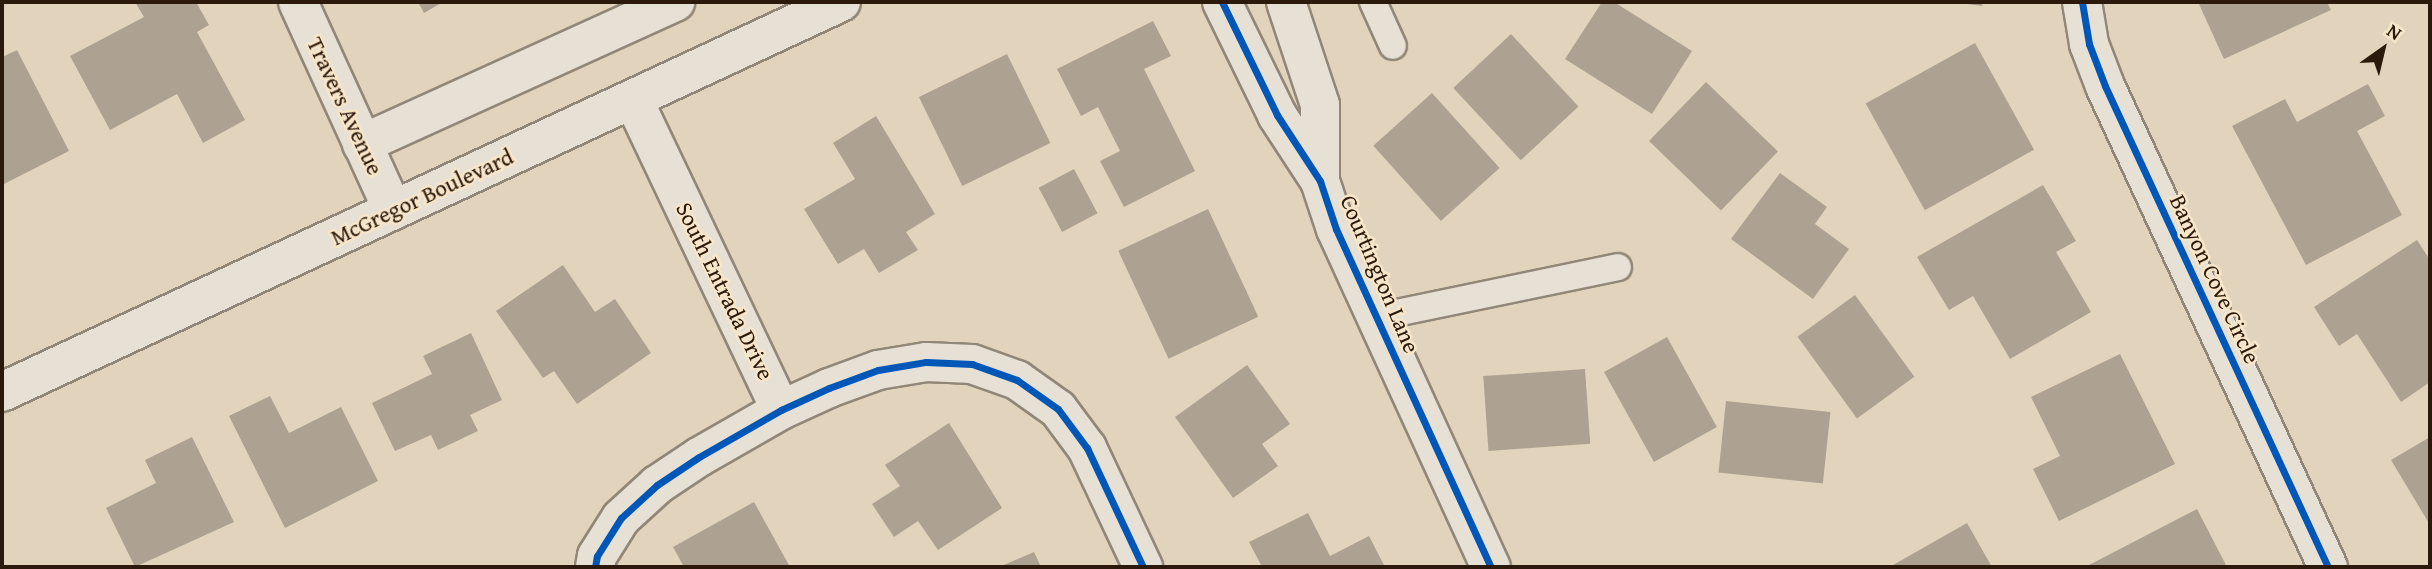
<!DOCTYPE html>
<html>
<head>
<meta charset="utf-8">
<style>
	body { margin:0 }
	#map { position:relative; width:2432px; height:569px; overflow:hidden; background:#e2d4bc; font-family:"Gentium Book Plus",serif }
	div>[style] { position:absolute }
	.building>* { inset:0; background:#ada292; transform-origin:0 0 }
	.roads { filter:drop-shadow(2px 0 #918778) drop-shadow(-2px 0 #918778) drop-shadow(0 2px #918778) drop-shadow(0 -2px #918778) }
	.lane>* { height:26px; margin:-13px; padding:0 13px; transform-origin:13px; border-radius:13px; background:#e7e0d4 }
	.street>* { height:38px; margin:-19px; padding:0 19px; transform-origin:19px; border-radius:19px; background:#e7e0d4 }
	.secondary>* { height:38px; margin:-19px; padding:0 19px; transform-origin:19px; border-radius:19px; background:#e7e0d4 }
	.cycleway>* { height:7px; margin:-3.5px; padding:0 3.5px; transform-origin:3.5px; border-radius:3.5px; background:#0057b8 }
	span { translate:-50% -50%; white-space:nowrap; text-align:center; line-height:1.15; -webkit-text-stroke:5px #f7e6c9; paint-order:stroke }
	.street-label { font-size:23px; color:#2b190b }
	.frame { position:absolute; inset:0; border:4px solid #2b190b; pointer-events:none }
	.north { position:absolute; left:2348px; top:14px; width:70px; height:70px; -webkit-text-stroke:5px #f7e6c9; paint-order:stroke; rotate:34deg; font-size:19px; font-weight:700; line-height:28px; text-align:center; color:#2b190b }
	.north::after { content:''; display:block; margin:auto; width:24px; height:32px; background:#2b190b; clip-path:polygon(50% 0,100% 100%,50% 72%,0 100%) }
</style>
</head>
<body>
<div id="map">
	<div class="building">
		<i style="clip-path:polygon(135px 2px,196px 2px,209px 25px,197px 32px,245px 120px,203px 143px,177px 94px,110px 130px,70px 56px,144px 17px)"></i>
		<i style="clip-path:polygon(418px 2px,443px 2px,424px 13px)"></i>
		<i style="clip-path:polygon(1602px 2px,1614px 2px,1692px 51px,1652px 114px,1565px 59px)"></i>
		<i style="clip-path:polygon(1951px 2px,1983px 2px,1982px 6px)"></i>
		<i style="clip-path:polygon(2198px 2px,2327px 2px,2331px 10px,2224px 59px)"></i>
		<i style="clip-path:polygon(1153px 21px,1171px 56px,1144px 69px,1195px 171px,1124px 207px,1100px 161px,1120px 151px,1098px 107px,1081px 116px,1057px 69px)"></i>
		<i style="left:1511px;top:34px;width:99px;height:79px;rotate:47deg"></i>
		<i style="left:1975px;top:43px;width:122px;height:125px;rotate:61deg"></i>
		<i style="clip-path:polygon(17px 50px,69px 151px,2px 185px,2px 57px)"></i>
		<i style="left:1007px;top:54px;width:99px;height:98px;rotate:64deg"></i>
		<i style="left:1706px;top:82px;width:100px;height:82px;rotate:44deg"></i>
		<i style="clip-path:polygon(2368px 84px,2385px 116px,2357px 131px,2402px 215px,2306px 265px,2232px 126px,2285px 99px,2297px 122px)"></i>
		<i style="left:1432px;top:93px;width:101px;height:79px;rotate:48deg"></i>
		<i style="clip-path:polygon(876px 116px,935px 214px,906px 232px,918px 250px,879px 273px,864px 249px,838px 264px,804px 209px,855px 179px,833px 143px)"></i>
		<i style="left:1074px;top:169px;width:50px;height:40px;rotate:62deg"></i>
		<i style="clip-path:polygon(1780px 173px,1827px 207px,1815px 224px,1849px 249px,1813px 299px,1731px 239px)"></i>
		<i style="clip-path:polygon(2043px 185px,2076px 241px,2056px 252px,2091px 312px,2010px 359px,1973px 296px,1949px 310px,1917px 257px)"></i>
		<i style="left:1208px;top:209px;width:119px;height:99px;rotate:65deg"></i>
		<i style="clip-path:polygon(2417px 240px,2430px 260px,2430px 382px,2401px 402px,2357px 334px,2339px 346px,2314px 307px)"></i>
		<i style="clip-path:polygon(563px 265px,595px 312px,615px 299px,651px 353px,577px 404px,554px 371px,543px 378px,496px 311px)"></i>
		<i style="left:1855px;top:295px;width:101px;height:71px;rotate:54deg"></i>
		<i style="clip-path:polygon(471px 333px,502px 400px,470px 415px,478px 431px,438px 450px,431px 435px,395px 451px,372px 403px,432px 374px,423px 356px)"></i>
		<i style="left:1667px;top:337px;width:103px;height:72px;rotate:61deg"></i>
		<i style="clip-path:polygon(2120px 354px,2175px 464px,2059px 521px,2033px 469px,2060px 456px,2031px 397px)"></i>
		<i style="clip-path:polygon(1247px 365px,1290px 424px,1262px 444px,1278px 466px,1233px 498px,1175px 417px)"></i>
		<i style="left:1585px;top:369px;width:75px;height:102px;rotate:86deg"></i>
		<i style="clip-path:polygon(270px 396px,289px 433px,341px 407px,378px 481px,285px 528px,229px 416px)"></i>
		<i style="left:1726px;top:401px;width:105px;height:72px;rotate:6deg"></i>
		<i style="clip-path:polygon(949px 423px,1002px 508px,938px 550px,918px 521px,894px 537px,872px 504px,900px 486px,885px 465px)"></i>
		<i style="clip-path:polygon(192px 437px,234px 522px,135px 567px,106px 508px,156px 483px,145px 460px)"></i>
		<i style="clip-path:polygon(2430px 437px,2430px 525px,2391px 460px)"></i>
		<i style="clip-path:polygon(754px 502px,790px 567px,684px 567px,673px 547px)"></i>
		<i style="clip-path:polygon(2197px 509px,2227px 567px,2091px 567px,2089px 565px)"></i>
		<i style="clip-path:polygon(1308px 513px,1330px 556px,1369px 536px,1385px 567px,1262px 567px,1249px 542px)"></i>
		<i style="clip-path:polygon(1967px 523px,1992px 567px,1895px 567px,1893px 565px)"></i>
		<i style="clip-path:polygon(1034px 552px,1041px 567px,999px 567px)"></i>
	</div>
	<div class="roads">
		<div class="lane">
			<i style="left:1373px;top:2px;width:48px;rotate:65.6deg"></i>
			<i style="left:1377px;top:317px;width:246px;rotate:-11.7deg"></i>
		</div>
		<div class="street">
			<i style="left:298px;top:2px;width:229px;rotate:65.5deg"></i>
			<i style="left:1222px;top:2px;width:126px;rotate:64deg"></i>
			<i style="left:1277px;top:115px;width:79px;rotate:56.9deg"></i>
			<i style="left:1320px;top:181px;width:51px;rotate:71.6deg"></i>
			<i style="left:1336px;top:229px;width:372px;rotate:65.4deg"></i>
			<i style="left:1286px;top:2px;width:108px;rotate:71.7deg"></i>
			<i style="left:1320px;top:105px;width:76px;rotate:90deg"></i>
			<i style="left:2082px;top:2px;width:43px;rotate:80.5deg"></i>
			<i style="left:2089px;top:44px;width:45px;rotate:69.1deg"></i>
			<i style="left:2105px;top:86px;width:530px;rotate:65.13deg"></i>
			<i style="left:633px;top:99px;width:344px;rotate:64.6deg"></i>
			<i style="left:362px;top:144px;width:344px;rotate:-24.4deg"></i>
			<i style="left:595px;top:567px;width:11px;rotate:-80deg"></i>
			<i style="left:597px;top:556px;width:45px;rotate:-57.7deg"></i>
			<i style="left:621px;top:518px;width:49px;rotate:-42.5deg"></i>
			<i style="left:657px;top:485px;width:50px;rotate:-33.7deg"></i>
			<i style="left:699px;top:457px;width:95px;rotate:-29.8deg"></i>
			<i style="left:781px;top:410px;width:53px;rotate:-24.6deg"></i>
			<i style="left:829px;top:388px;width:52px;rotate:-20.2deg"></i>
			<i style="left:878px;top:370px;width:49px;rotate:-9.5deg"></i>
			<i style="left:926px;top:362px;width:46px;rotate:2.5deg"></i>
			<i style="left:972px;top:364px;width:48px;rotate:19.6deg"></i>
			<i style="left:1017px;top:380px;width:50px;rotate:35.3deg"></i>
			<i style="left:1058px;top:409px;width:49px;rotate:53.4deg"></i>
			<i style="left:1087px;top:448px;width:132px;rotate:64.8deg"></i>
		</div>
		<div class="secondary">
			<i style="left:2px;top:392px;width:925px;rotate:-24.93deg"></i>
		</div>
	</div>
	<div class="cycleway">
		<i style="left:1222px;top:2px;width:126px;rotate:64deg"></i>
		<i style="left:1277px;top:115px;width:79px;rotate:56.9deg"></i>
		<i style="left:1320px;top:181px;width:51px;rotate:71.6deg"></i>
		<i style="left:1336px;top:229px;width:372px;rotate:65.4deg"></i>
		<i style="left:2082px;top:2px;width:43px;rotate:80.5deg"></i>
		<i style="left:2089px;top:44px;width:45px;rotate:69.1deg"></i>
		<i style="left:2105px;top:86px;width:530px;rotate:65.13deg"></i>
		<i style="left:595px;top:567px;width:11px;rotate:-80deg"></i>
		<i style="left:597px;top:556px;width:45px;rotate:-57.7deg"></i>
		<i style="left:621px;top:518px;width:49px;rotate:-42.5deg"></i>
		<i style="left:657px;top:485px;width:50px;rotate:-33.7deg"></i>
		<i style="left:699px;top:457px;width:95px;rotate:-29.8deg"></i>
		<i style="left:781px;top:410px;width:53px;rotate:-24.6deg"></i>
		<i style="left:829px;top:388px;width:52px;rotate:-20.2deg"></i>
		<i style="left:878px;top:370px;width:49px;rotate:-9.5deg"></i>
		<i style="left:926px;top:362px;width:46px;rotate:2.5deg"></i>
		<i style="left:972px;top:364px;width:48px;rotate:19.6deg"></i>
		<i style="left:1017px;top:380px;width:50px;rotate:35.3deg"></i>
		<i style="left:1058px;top:409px;width:49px;rotate:53.4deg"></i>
		<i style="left:1087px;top:448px;width:132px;rotate:64.8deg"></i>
	</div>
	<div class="street-label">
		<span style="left:345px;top:106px;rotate:65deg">Travers Avenue</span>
		<span style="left:422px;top:197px;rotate:-25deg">McGregor Boulevard</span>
		<span style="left:1380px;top:274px;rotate:67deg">Courtington Lane</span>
		<span style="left:2215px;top:279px;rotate:65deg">Banyon Cove Circle</span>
		<span style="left:725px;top:291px;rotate:64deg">South Entrada Drive</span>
	</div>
	<div class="frame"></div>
	<div class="north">N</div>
</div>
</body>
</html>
